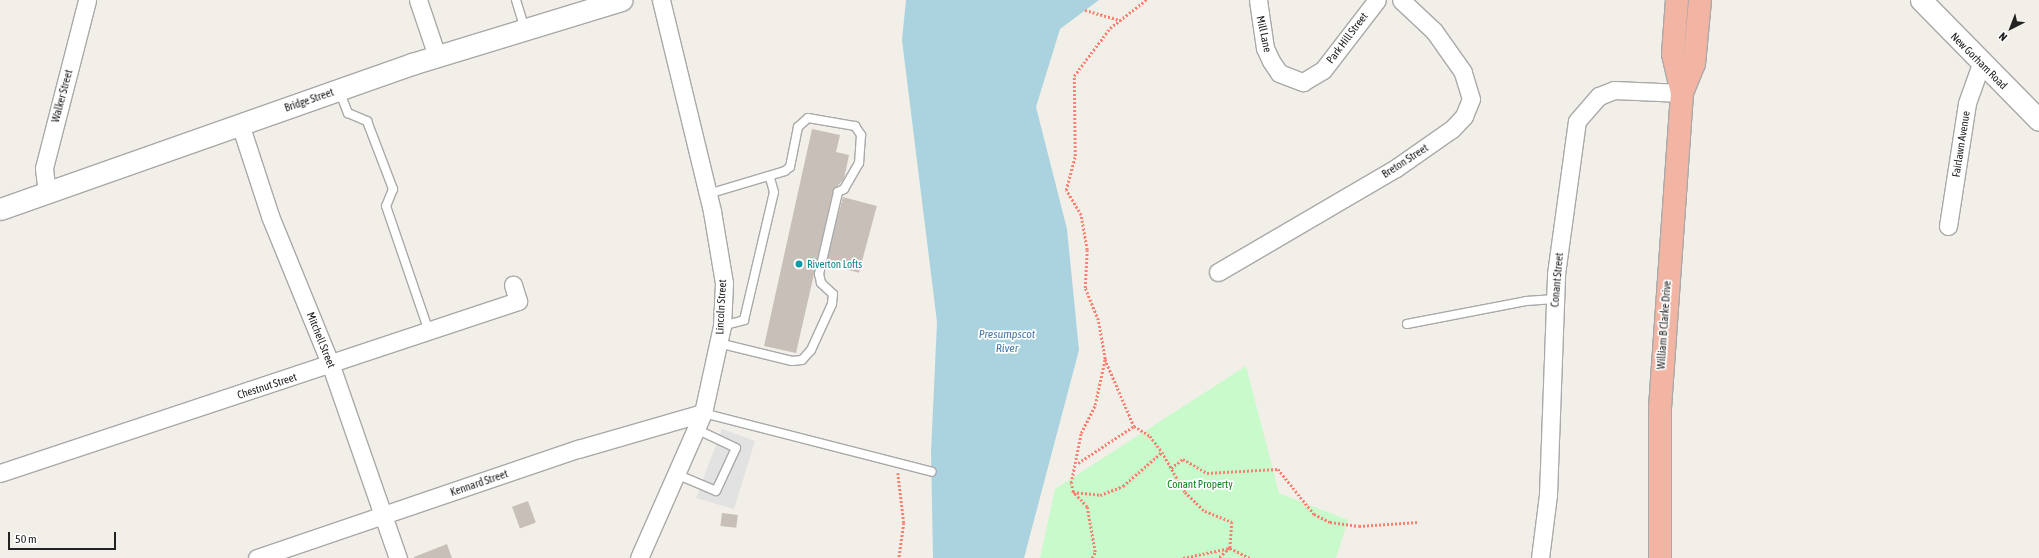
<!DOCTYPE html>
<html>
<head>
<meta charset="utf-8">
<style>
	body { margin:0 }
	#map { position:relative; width:2039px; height:558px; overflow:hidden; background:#f2efe9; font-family:"Asap Condensed",sans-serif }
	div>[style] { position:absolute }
	.park>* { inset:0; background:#c8facc }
	.parking>* { inset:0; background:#e2e2e2 }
	.water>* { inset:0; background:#aad3df }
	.building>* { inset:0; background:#c7bfb8; transform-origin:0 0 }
	.path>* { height:2.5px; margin-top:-1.25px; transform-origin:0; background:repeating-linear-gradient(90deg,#fa8072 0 2px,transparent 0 4px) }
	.roads { filter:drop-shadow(1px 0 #a9a9a9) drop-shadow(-1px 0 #a9a9a9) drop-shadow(0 1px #a9a9a9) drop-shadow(0 -1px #a9a9a9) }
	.service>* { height:8px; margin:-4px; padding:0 4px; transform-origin:4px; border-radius:4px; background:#fff }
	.minor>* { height:17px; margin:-8.5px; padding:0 8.5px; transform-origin:8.5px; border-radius:8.5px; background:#fff }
	.tertiary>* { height:21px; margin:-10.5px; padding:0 10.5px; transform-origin:10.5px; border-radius:10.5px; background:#fff }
	.trunk>* { height:22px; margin:-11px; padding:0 11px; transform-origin:11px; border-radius:11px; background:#f2b4a3 }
	.dots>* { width:11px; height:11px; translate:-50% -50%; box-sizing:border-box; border:2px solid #fff; border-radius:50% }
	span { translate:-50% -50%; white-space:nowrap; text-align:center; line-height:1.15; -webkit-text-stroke:3.5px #fff; paint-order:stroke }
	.street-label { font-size:11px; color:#222 }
	.culture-label { font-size:11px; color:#0d838f }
	.left { translate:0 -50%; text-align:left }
	.park-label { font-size:11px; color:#0c8416 }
	.water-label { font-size:12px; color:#4a7aab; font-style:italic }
	.north { position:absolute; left:1991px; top:8px; width:40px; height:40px; -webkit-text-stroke:3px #fff; paint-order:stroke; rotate:222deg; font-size:11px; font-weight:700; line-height:16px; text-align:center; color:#222 }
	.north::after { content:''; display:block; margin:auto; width:14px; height:18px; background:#222; clip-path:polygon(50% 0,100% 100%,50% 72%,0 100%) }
	.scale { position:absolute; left:8px; top:532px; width:108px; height:18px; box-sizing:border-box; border:2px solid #222; border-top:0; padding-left:5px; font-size:12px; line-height:14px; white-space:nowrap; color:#222; -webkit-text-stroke:3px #fff; paint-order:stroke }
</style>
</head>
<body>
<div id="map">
	<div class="park">
		<i style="clip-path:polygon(1246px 366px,1279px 493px,1348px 520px,1336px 558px,1040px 558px,1055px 489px)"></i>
	</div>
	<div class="parking">
		<i style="clip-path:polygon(722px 429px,755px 441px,734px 509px,696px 498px)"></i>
	</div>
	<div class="water">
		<i style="clip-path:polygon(906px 0,1099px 0,1060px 29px,1036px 107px,1067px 229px,1079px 350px,1024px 558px,933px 558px,931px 453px,937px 322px,902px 40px)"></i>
	</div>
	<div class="building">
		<i style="clip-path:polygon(812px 129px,840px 135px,836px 152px,849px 155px,844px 179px,833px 191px,796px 353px,764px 346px)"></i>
		<i style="left:843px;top:197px;width:35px;height:69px;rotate:15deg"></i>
		<i style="left:528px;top:501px;width:23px;height:17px;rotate:70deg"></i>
		<i style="left:722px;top:513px;width:16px;height:13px;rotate:7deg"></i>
		<i style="clip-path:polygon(447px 544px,452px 558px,414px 558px,414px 557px)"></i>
	</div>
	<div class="path">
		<i style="left:1085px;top:10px;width:37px;rotate:16deg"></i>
		<i style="left:1105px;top:359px;width:73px;rotate:66.6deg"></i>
		<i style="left:1078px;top:463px;width:67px;rotate:-33.5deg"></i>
		<i style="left:1134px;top:426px;width:19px;rotate:32deg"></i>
		<i style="left:1150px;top:436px;width:20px;rotate:53deg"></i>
		<i style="left:1171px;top:468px;width:15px;rotate:-37deg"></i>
		<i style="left:1183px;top:459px;width:28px;rotate:30deg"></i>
		<i style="left:1207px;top:473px;width:71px;rotate:-3.2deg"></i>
		<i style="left:1278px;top:469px;width:58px;rotate:51.3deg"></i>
		<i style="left:1314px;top:514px;width:18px;rotate:27deg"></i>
		<i style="left:1330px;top:522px;width:29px;rotate:8deg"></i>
		<i style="left:1359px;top:526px;width:59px;rotate:-3.9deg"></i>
		<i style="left:898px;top:473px;width:50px;rotate:83.2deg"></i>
		<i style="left:904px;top:523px;width:35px;rotate:98deg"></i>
		<i style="left:1073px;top:492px;width:27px;rotate:6deg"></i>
		<i style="left:1100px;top:495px;width:25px;rotate:-21deg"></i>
		<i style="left:1123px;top:486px;width:52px;rotate:-41.1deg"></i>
		<i style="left:1162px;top:452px;width:46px;rotate:60.1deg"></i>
		<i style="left:1185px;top:492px;width:28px;rotate:44deg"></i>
		<i style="left:1205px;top:511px;width:29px;rotate:22deg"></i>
		<i style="left:1232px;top:522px;width:26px;rotate:94deg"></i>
		<i style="left:1230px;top:548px;width:15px;rotate:138deg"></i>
		<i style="left:1092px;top:558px;width:7px;rotate:-63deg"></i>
		<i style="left:1095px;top:552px;width:46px;rotate:-100.1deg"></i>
		<i style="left:1087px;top:507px;width:21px;rotate:-133deg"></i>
		<i style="left:1073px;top:492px;width:9px;rotate:-103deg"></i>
		<i style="left:1071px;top:483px;width:51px;rotate:-78.7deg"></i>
		<i style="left:1081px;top:433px;width:31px;rotate:-63deg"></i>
		<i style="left:1095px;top:405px;width:47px;rotate:-77.7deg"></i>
		<i style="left:1105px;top:359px;width:40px;rotate:-100deg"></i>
		<i style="left:1098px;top:320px;width:35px;rotate:-112deg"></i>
		<i style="left:1085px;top:288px;width:38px;rotate:-87deg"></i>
		<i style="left:1087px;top:250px;width:36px;rotate:-100deg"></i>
		<i style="left:1081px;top:215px;width:29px;rotate:-121deg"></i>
		<i style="left:1066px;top:190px;width:35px;rotate:-75deg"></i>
		<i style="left:1075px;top:156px;width:80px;rotate:-90.7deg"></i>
		<i style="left:1074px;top:76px;width:60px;rotate:-53.1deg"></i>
		<i style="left:1110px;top:28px;width:46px;rotate:-37.9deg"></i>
		<i style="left:1183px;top:558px;width:48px;rotate:-12deg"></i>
		<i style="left:1230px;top:548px;width:22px;rotate:27deg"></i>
	</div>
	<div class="roads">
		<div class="service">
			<i style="left:516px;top:0;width:30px;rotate:73deg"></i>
			<i style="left:339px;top:90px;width:25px;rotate:69deg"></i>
			<i style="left:348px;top:113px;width:21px;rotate:23deg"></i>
			<i style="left:367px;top:121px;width:73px;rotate:69.1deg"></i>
			<i style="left:393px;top:189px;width:18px;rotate:112deg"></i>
			<i style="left:386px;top:206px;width:130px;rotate:71.1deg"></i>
			<i style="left:708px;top:194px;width:80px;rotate:-16.6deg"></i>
			<i style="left:785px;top:171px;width:6px;rotate:-39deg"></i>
			<i style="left:790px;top:167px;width:41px;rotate:-78.7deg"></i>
			<i style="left:798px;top:127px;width:13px;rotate:-42deg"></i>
			<i style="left:808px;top:118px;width:48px;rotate:9.7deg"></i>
			<i style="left:855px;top:126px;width:11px;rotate:56deg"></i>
			<i style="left:861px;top:135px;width:28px;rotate:94deg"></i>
			<i style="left:859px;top:163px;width:30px;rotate:120deg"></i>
			<i style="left:844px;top:189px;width:7px;rotate:153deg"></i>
			<i style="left:838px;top:192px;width:84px;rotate:103deg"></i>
			<i style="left:819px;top:274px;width:9px;rotate:77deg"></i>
			<i style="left:821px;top:283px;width:16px;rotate:43deg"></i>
			<i style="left:833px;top:294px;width:10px;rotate:96deg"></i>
			<i style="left:832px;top:304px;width:51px;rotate:114.5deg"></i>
			<i style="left:811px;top:350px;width:13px;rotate:132deg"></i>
			<i style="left:802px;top:360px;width:10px;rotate:174deg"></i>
			<i style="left:792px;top:361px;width:76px;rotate:-166.3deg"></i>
			<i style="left:1407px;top:324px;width:121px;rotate:-10.9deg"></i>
			<i style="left:1526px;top:301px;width:29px;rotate:-4deg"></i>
			<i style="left:722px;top:326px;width:23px;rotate:-15deg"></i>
			<i style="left:744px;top:320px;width:131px;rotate:-76.8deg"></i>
			<i style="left:774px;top:192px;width:15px;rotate:-106deg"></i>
			<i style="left:703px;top:413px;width:236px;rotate:14.4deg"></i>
			<i style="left:676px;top:474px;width:43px;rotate:23deg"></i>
			<i style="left:716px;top:491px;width:47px;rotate:-65.1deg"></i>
			<i style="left:736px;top:448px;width:44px;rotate:-154.6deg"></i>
		</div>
		<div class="minor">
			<i style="left:418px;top:0;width:59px;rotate:71.3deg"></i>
			<i style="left:1258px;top:0;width:49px;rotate:81.7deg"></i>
			<i style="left:1265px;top:48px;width:14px;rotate:65deg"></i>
			<i style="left:1271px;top:61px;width:14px;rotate:56deg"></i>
			<i style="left:1279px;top:73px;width:26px;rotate:21deg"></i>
			<i style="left:1303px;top:82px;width:23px;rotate:-31deg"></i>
			<i style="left:1323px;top:70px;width:88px;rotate:-52.4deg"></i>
			<i style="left:240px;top:124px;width:97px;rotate:71.9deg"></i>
			<i style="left:270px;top:216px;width:159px;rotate:67.8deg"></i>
			<i style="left:330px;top:363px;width:207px;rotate:70.8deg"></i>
			<i style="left:47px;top:193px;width:25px;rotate:-97deg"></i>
			<i style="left:44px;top:168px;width:173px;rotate:-75.6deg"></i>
			<i style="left:1948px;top:226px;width:124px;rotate:-81.2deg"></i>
			<i style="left:1967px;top:103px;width:41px;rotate:-70.3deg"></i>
			<i style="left:1218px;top:272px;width:206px;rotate:-30.3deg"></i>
			<i style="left:1396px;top:168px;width:68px;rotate:-34.9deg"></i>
			<i style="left:1452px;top:129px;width:18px;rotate:-47deg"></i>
			<i style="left:1464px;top:116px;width:18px;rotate:-68deg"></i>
			<i style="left:1471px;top:99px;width:28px;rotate:-107deg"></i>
			<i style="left:1463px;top:72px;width:50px;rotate:-125.3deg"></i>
			<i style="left:1434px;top:31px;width:45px;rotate:-136.8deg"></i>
			<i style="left:0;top:473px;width:546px;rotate:-18.37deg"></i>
			<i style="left:518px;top:301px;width:17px;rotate:-107deg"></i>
			<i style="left:257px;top:558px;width:339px;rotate:-18.8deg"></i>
			<i style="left:578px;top:449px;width:130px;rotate:-16.1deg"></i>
			<i style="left:639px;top:558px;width:158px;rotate:-66.2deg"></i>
			<i style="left:703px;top:413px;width:89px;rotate:-77.7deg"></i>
			<i style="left:722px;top:326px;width:43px;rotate:-87.3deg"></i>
			<i style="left:724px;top:283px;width:73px;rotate:-99.5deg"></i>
			<i style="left:712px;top:211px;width:217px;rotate:-103.6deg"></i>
			<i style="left:1540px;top:558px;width:64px;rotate:-82.8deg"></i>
			<i style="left:1548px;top:495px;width:221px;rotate:-87.9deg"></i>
			<i style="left:1556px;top:274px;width:154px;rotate:-82.2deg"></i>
			<i style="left:1577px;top:121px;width:33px;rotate:-49deg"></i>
			<i style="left:1599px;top:96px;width:16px;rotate:-22deg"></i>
			<i style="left:1614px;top:90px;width:68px;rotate:2.5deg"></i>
		</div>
		<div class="tertiary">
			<i style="left:1921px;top:0;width:168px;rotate:45.5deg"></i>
			<i style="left:0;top:209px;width:437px;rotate:-19.4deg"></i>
			<i style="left:412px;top:64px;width:219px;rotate:-17deg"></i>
		</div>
		<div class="trunk">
			<i style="left:1682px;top:93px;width:31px;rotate:-68deg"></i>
			<i style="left:1694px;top:64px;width:64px;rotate:-84.6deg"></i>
			<i style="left:1660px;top:558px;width:150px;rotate:-90deg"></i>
			<i style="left:1660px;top:408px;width:316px;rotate:-86deg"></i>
			<i style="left:1682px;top:93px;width:40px;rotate:-103deg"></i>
			<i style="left:1673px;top:54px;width:54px;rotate:-85.8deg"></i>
		</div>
	</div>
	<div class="dots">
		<i style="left:799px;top:264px;background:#0f9aa8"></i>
	</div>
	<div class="street-label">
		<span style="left:1264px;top:34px;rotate:78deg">Mill Lane</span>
		<span style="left:1347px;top:38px;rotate:-53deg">Park Hill Street</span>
		<span style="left:1979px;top:61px;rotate:45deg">New Gorham Road</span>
		<span style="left:62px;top:96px;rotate:-75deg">Walker Street</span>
		<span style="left:309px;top:100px;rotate:-19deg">Bridge Street</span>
		<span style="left:1961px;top:144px;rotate:-81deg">Fairlawn Avenue</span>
		<span style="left:1405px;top:161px;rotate:-33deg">Breton Street</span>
		<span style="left:1557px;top:280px;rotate:-85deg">Conant Street</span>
		<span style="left:721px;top:307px;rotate:-87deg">Lincoln Street</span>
		<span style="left:1664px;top:325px;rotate:-86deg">William B Clarke Drive</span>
		<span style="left:321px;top:340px;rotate:68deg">Mitchell Street</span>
		<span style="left:267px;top:386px;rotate:-18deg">Chestnut Street</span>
		<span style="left:479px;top:483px;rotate:-19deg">Kennard Street</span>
	</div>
	<div class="culture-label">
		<span class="left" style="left:807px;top:264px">Riverton Lofts</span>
	</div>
	<div class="park-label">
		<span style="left:1200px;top:484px">Conant Property</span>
	</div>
	<div class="water-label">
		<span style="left:1007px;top:342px">Presumpscot<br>River</span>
	</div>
	<div class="north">N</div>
	<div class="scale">50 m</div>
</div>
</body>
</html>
